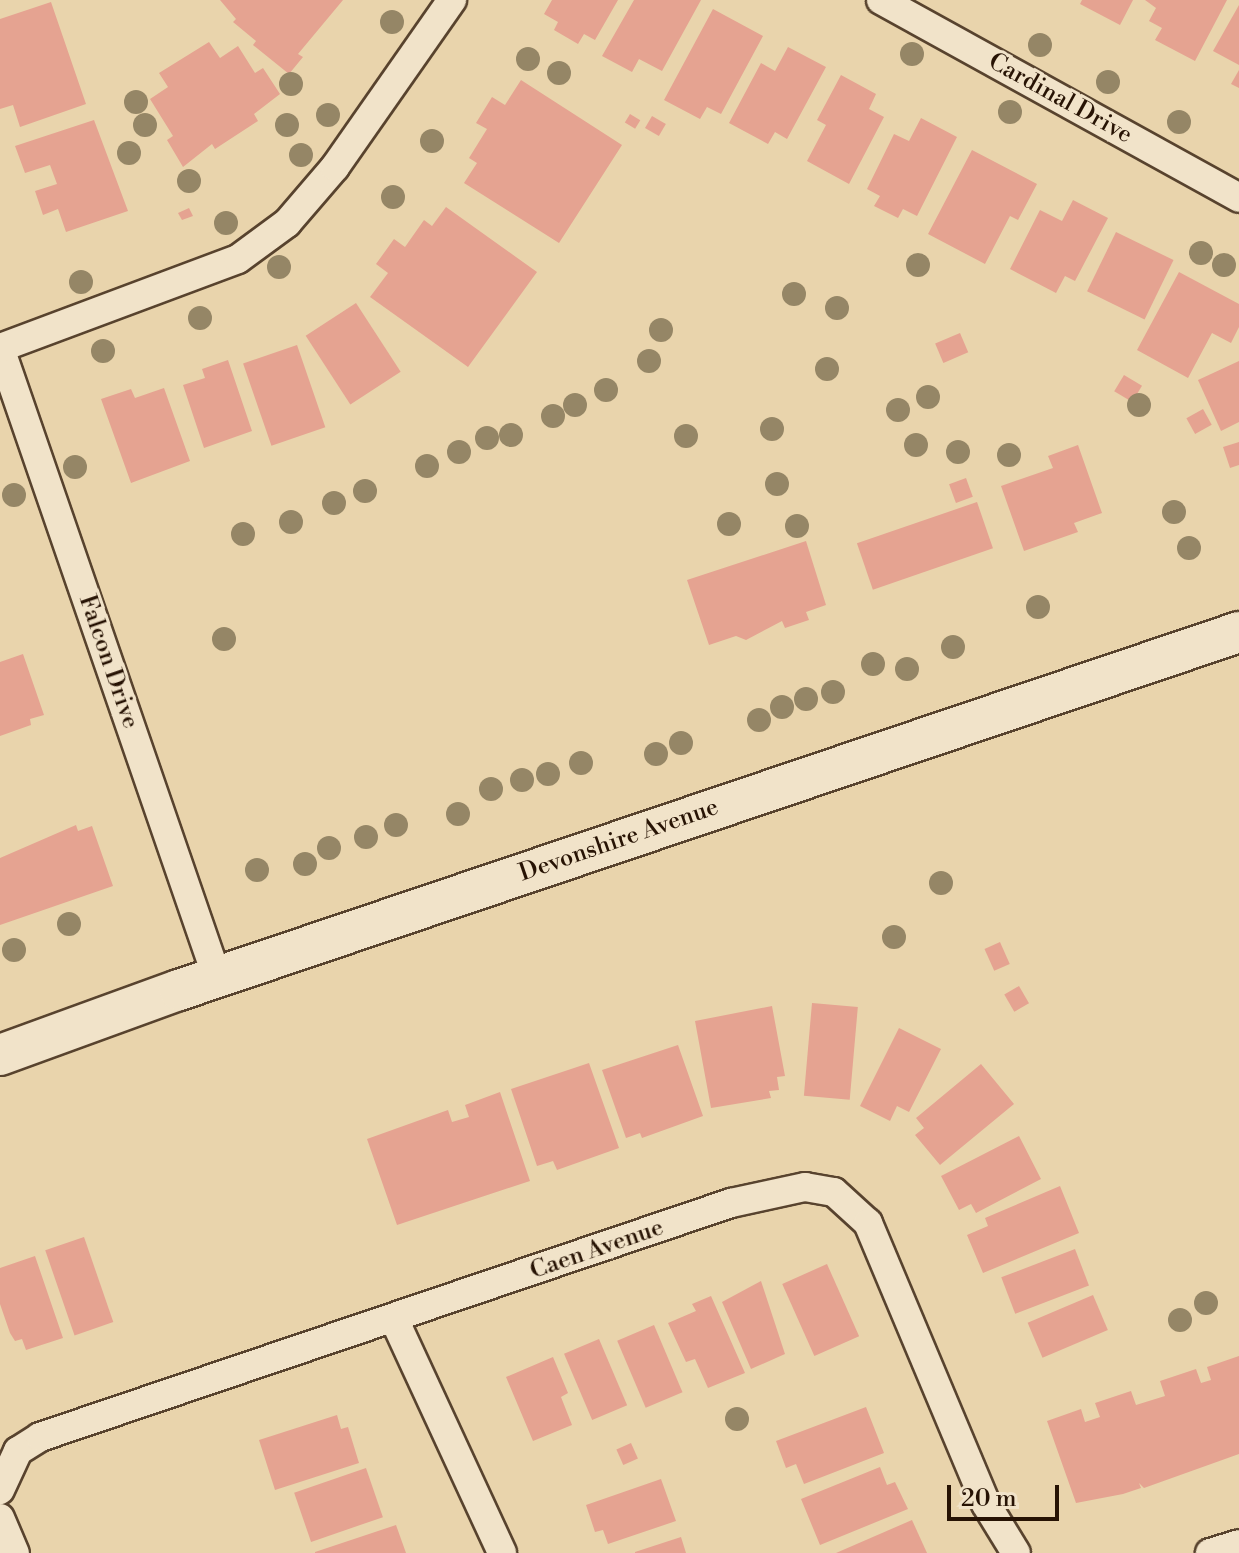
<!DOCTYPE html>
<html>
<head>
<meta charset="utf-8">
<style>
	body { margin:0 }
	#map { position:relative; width:1239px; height:1553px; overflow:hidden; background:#e9d4ac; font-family:"Libre Bodoni",serif }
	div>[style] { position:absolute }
	.building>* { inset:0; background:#e5a391; transform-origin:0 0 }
	.roads { filter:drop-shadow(2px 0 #58432e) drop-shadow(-2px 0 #58432e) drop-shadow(0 2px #58432e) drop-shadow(0 -2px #58432e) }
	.street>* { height:28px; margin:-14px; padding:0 14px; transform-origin:14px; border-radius:14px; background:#f1e3c9 }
	.secondary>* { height:40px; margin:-20px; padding:0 20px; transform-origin:20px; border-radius:20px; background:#f1e3c9 }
	.trees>* { width:24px; height:24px; margin:-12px; border-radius:50%; background:#958666 }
	span { translate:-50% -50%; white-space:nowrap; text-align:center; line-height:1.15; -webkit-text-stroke:6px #f1e3c9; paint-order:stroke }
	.street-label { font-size:24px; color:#271304 }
	.scale { position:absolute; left:947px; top:1485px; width:112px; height:36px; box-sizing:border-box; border:4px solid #271304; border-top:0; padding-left:10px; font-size:24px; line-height:28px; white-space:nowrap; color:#271304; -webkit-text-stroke:6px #f1e3c9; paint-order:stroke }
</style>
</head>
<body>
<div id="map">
	<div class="building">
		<i style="clip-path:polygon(220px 0,343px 0,298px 54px,303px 57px,289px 74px,253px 45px,256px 41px,233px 22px,236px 19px)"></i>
		<i style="clip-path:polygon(552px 0,618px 0,595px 40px,584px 34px,578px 44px,554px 30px,558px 22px,544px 14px)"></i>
		<i style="clip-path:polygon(634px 0,701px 0,662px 71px,639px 59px,632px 72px,602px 56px)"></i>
		<i style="clip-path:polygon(1082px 0,1133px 0,1120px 25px,1080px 4px)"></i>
		<i style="clip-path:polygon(1145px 0,1227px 0,1195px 61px,1155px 40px,1162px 28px,1149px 21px,1156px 8px)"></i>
		<i style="clip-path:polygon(51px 2px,86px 104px,20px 127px,13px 105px,0 109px,0 19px)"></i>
		<i style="clip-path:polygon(1239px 5px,1239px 65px,1213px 51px)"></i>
		<i style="clip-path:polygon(713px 9px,763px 36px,721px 114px,707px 107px,700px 119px,664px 100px)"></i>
		<i style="clip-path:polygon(209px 42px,220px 58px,238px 46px,255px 73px,263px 68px,280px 94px,254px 114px,258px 121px,215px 149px,212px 144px,183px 167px,167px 140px,173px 136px,150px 99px,168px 87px,159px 73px)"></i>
		<i style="clip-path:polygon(788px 47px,826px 67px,787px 139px,775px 132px,768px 144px,729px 123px,761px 63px,775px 71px)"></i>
		<i style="clip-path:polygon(1239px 70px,1239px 88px,1231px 84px)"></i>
		<i style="clip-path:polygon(841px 75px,876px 94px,869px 109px,884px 117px,849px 184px,807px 161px,826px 125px,817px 120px)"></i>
		<i style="clip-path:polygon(521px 80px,622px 145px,559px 243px,464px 183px,477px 163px,469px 158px,487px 129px,476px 123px,492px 97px,505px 105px)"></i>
		<i style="left:630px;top:114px;width:12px;height:10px;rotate:31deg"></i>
		<i style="left:652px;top:116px;width:16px;height:14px;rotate:30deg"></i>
		<i style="clip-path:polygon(921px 118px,957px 137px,917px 216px,903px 209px,898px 218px,874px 206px,880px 196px,867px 189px,894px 134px,909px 141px)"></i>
		<i style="clip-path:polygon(94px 120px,128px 211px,66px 232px,58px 209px,43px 215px,35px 191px,57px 184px,50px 165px,25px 173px,15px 146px)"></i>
		<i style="clip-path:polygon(972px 150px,1037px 184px,1018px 220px,1010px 216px,985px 264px,928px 234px)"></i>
		<i style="clip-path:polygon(1073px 200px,1108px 218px,1075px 281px,1065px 276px,1056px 293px,1010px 269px,1040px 210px,1062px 221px)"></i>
		<i style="clip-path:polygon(446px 207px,537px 272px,468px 367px,370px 297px,388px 273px,376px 264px,394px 239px,405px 247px,424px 220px,432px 226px)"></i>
		<i style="clip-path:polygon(189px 208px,193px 216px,182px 220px,178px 213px)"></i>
		<i style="left:1116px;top:232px;width:64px;height:66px;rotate:26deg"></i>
		<i style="clip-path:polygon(1179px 272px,1239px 304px,1239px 327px,1231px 343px,1212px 333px,1188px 378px,1137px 350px)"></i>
		<i style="left:356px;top:303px;width:82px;height:60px;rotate:57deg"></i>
		<i style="left:960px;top:333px;width:21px;height:27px;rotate:67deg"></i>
		<i style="left:297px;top:345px;width:87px;height:57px;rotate:71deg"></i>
		<i style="clip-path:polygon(228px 360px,252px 431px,204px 448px,183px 385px,205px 378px,202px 369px)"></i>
		<i style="clip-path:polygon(1239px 361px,1239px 422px,1221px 431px,1198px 380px)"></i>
		<i style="left:1124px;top:375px;width:21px;height:19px;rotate:31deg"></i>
		<i style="clip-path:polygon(164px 388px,190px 461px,131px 483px,101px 399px,131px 389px,135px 398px)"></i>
		<i style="left:1203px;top:409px;width:18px;height:19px;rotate:61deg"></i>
		<i style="clip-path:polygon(1239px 442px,1239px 465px,1230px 468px,1223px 447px)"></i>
		<i style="clip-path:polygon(1078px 445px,1102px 513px,1074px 523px,1078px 532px,1024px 551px,1001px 486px,1053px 468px,1048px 456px)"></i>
		<i style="left:966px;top:478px;width:20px;height:18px;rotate:70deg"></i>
		<i style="left:977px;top:502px;width:49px;height:127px;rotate:71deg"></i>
		<i style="clip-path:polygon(806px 541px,826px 605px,806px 612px,809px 620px,785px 628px,782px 621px,746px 640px,736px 636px,709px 645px,687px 580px)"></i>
		<i style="clip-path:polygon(23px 654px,44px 715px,30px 719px,31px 725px,0 736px,0 662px)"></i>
		<i style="clip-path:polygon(76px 825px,78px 831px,92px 826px,113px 886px,0 925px,0 858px)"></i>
		<i style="left:1000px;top:942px;width:24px;height:17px;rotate:66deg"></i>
		<i style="left:1019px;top:986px;width:20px;height:17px;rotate:60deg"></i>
		<i style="left:812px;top:1003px;width:46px;height:93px;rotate:5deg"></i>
		<i style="clip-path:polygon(772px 1006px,785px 1076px,777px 1077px,779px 1090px,769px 1091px,771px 1098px,711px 1108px,695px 1021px)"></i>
		<i style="clip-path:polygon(899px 1028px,941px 1049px,909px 1112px,897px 1106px,890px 1121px,860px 1106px)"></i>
		<i style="clip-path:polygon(678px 1045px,703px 1116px,642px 1138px,640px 1133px,626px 1138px,602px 1070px)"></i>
		<i style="clip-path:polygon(589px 1063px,619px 1148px,557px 1170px,553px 1161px,537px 1166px,511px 1089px)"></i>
		<i style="clip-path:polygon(981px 1064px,1014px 1104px,940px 1165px,915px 1135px,924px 1128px,916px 1118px)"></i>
		<i style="clip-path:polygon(500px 1092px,530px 1181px,397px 1225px,367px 1139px,448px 1110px,452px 1122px,469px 1117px,465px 1105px)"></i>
		<i style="clip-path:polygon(1019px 1136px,1041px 1179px,976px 1213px,971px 1204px,959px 1210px,941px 1176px)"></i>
		<i style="clip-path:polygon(1060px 1186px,1079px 1233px,983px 1273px,967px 1235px,988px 1226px,985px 1218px)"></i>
		<i style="left:84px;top:1237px;width:90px;height:41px;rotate:71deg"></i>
		<i style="left:1075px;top:1249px;width:39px;height:79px;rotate:69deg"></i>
		<i style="clip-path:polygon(35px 1256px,63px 1338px,26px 1350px,22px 1339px,15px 1341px,10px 1333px,0 1304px,0 1268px)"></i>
		<i style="left:827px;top:1264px;width:79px;height:49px;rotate:66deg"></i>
		<i style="clip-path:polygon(761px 1281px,785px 1354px,751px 1369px,722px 1302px)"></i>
		<i style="left:1093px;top:1295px;width:38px;height:71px;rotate:67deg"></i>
		<i style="clip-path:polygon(711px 1296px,745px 1373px,708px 1388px,695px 1359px,686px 1362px,668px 1323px,696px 1311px,692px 1304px)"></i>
		<i style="left:654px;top:1325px;width:73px;height:40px;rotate:67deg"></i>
		<i style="left:599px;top:1339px;width:72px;height:38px;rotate:67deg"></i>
		<i style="clip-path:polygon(1239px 1356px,1239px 1454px,1144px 1488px,1139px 1483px,1141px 1488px,1123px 1494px,1076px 1503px,1047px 1421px,1081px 1409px,1085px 1422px,1100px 1417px,1095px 1403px,1131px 1391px,1136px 1405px,1165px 1396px,1160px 1381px,1196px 1369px,1201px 1383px,1211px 1380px,1207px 1367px)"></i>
		<i style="clip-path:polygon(553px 1357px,568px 1393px,561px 1397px,572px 1425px,533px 1441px,506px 1377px)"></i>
		<i style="clip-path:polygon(866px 1407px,884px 1453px,804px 1484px,796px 1464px,786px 1468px,776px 1441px)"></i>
		<i style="clip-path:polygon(337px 1415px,341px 1429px,348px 1427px,359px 1463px,275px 1490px,259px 1440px)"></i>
		<i style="left:631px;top:1443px;width:17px;height:16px;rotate:66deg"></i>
		<i style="clip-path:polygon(880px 1467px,887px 1485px,895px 1482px,908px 1509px,820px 1545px,801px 1499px)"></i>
		<i style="left:366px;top:1468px;width:52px;height:76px;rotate:71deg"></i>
		<i style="clip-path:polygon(661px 1479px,676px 1521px,608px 1544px,603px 1530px,595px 1532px,586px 1505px)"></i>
		<i style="clip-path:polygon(912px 1520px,927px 1553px,836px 1553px)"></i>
		<i style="clip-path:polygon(396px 1525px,406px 1553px,315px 1553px,315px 1552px)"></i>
		<i style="clip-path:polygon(681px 1537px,686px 1553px,635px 1553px,635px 1552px)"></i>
	</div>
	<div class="roads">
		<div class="street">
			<i style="left:881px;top:0;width:409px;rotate:28.9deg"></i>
			<i style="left:0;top:348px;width:665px;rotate:70.97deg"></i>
			<i style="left:0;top:348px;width:254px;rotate:-20.5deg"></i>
			<i style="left:238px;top:259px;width:61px;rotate:-36.3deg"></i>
			<i style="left:287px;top:223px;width:74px;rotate:-49.4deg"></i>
			<i style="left:335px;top:167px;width:204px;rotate:-55deg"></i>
			<i style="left:395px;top:1321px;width:255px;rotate:65.2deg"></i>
			<i style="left:0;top:1490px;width:43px;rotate:-65.2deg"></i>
			<i style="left:18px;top:1451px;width:26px;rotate:-32deg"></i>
			<i style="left:40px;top:1437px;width:730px;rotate:-18.71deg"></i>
			<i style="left:731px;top:1203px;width:76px;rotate:-12.2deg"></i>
			<i style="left:805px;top:1187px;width:29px;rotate:10deg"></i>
			<i style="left:834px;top:1192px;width:46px;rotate:42.4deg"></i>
			<i style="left:868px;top:1223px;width:305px;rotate:67.2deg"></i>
			<i style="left:986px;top:1504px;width:57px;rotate:58.5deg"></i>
			<i style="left:0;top:1518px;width:38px;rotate:67deg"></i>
			<i style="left:1210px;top:1553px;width:30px;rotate:-17deg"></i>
		</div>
		<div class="secondary">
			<i style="left:0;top:1055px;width:190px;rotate:-20deg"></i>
			<i style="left:179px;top:990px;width:1119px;rotate:-18.66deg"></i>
		</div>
	</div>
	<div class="trees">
		<i style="left:392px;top:22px"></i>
		<i style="left:1040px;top:45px"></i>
		<i style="left:912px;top:54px"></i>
		<i style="left:528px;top:59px"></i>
		<i style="left:559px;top:73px"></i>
		<i style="left:1108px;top:82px"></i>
		<i style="left:291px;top:84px"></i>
		<i style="left:136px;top:102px"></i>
		<i style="left:1010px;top:112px"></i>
		<i style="left:328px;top:115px"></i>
		<i style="left:1179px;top:122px"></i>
		<i style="left:145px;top:125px"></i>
		<i style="left:287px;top:125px"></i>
		<i style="left:432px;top:141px"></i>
		<i style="left:129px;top:153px"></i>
		<i style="left:301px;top:155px"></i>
		<i style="left:189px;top:181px"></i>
		<i style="left:393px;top:197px"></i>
		<i style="left:226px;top:223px"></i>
		<i style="left:1201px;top:253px"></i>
		<i style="left:918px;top:265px"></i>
		<i style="left:1224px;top:265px"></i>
		<i style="left:279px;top:267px"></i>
		<i style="left:81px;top:282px"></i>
		<i style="left:794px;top:294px"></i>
		<i style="left:837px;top:308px"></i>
		<i style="left:200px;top:318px"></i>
		<i style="left:661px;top:330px"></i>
		<i style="left:103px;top:351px"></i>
		<i style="left:649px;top:361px"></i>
		<i style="left:827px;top:369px"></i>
		<i style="left:606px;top:390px"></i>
		<i style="left:928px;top:397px"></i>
		<i style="left:575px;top:405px"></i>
		<i style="left:1139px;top:405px"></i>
		<i style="left:898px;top:410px"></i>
		<i style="left:553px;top:416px"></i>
		<i style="left:772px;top:429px"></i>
		<i style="left:511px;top:435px"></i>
		<i style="left:686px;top:436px"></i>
		<i style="left:487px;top:438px"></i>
		<i style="left:916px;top:445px"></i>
		<i style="left:459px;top:452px"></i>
		<i style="left:958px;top:452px"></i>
		<i style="left:1009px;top:455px"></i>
		<i style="left:427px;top:466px"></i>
		<i style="left:75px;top:467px"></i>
		<i style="left:777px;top:484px"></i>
		<i style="left:365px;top:491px"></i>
		<i style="left:14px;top:495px"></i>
		<i style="left:334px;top:503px"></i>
		<i style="left:1174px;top:512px"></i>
		<i style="left:291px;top:522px"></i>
		<i style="left:729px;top:524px"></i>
		<i style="left:797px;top:526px"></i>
		<i style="left:243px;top:534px"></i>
		<i style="left:1189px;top:548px"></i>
		<i style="left:1038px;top:607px"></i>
		<i style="left:224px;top:639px"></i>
		<i style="left:953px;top:647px"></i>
		<i style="left:873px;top:664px"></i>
		<i style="left:907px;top:669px"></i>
		<i style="left:833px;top:692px"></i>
		<i style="left:806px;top:699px"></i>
		<i style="left:782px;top:707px"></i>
		<i style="left:759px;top:720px"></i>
		<i style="left:681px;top:743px"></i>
		<i style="left:656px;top:754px"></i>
		<i style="left:581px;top:763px"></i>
		<i style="left:548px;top:774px"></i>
		<i style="left:522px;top:780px"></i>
		<i style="left:491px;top:789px"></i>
		<i style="left:458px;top:814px"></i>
		<i style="left:396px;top:825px"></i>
		<i style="left:366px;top:837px"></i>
		<i style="left:329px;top:848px"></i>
		<i style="left:305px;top:864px"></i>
		<i style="left:257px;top:870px"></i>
		<i style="left:941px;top:883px"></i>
		<i style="left:69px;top:924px"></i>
		<i style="left:894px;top:937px"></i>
		<i style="left:14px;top:950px"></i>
		<i style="left:1206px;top:1303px"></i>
		<i style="left:1180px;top:1320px"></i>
		<i style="left:737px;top:1419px"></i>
	</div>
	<div class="street-label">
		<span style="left:1060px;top:99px;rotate:29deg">Cardinal Drive</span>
		<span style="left:108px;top:662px;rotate:71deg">Falcon Drive</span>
		<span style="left:619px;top:841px;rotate:-19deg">Devonshire Avenue</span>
		<span style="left:597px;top:1250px;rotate:-19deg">Caen Avenue</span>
	</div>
	<div class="scale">20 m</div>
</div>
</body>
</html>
